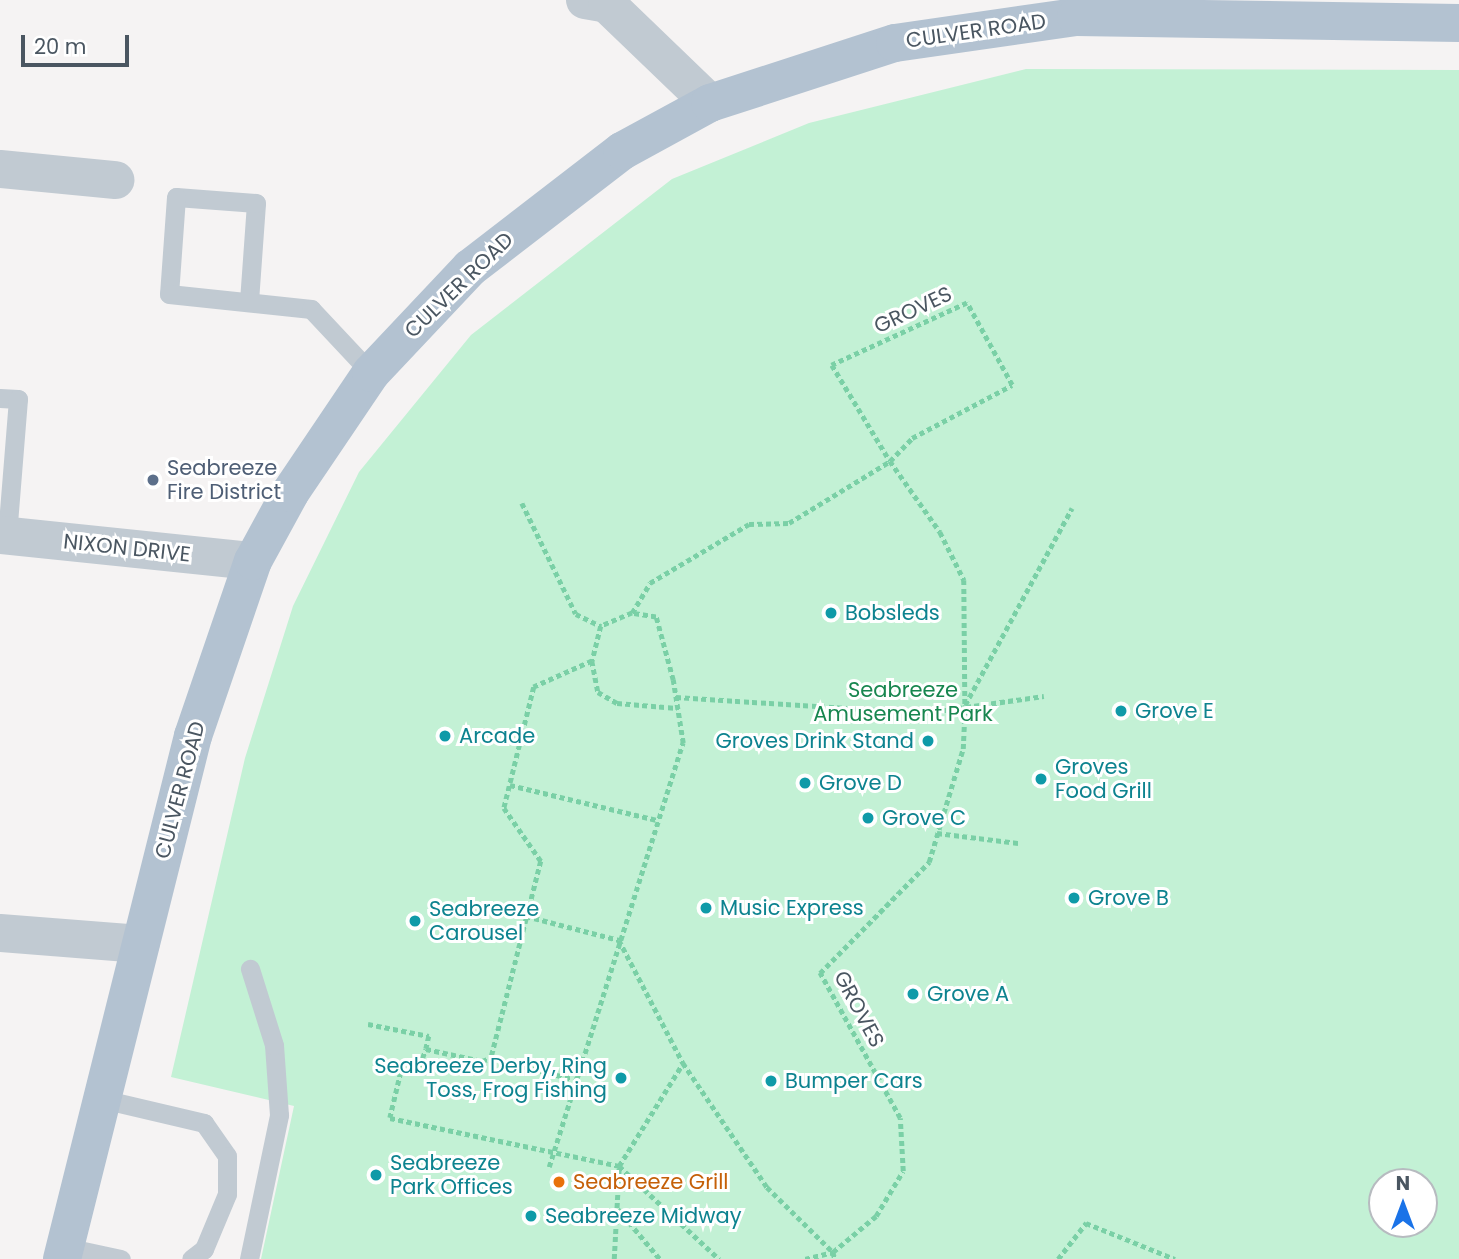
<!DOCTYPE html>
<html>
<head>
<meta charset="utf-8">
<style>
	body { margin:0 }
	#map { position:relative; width:1459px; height:1259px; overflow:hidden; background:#f5f3f3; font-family:Poppins,sans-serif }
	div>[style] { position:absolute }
	.green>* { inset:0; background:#c3f1d5 }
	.path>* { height:4.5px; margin-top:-2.25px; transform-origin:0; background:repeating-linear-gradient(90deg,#7ad0a6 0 5px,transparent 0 8.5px) }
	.lane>* { height:19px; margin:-9.5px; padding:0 9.5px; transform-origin:9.5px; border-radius:9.5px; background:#c1cad2 }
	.street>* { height:38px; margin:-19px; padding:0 19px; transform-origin:19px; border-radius:19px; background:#c1cad2 }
	.primary>* { height:38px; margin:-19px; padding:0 19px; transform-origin:19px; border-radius:19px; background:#b3c2d1 }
	.dots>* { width:19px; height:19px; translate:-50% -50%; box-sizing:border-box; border:4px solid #fff; border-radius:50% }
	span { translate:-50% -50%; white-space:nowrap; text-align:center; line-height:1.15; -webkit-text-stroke:6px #fff; paint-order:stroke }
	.street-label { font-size:21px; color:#4a5661 }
	.service-label { font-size:21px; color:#4e5e75 }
	.left { translate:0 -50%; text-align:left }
	.culture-label { font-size:21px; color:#0d838f }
	.right { translate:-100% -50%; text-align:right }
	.park-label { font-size:21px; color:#17864f }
	.food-label { font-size:21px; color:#c56008 }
	.north { position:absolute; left:1368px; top:1168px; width:70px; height:70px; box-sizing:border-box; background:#fff; border:2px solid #b7bbc0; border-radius:50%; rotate:0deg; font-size:19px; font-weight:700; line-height:28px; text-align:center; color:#4a5661 }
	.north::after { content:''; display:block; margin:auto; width:24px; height:32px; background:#1a73e8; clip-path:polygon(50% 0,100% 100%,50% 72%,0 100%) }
	.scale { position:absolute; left:21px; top:35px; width:108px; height:32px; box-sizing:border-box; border:4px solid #4a5661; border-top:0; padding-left:9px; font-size:21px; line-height:24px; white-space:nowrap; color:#4a5661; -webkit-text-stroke:5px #fff; paint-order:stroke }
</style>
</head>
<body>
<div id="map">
	<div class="green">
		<i style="clip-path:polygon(evenodd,1026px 69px,1459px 70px,1459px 1259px,261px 1259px,294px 1106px,171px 1077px,245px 758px,293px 606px,359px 472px,471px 335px,672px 179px,809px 123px,1026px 69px,1382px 1182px,1424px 1182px,1424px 1224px,1382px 1224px,1382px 1182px)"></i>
	</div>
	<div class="path">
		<i style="left:522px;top:503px;width:123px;rotate:64.1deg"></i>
		<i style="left:576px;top:614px;width:28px;rotate:26deg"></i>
		<i style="left:632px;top:613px;width:35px;rotate:-59deg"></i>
		<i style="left:650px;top:583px;width:115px;rotate:-30.8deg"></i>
		<i style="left:749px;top:524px;width:40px;rotate:-1.4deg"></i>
		<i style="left:789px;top:523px;width:119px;rotate:-31.5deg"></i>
		<i style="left:890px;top:461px;width:32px;rotate:-46deg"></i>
		<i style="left:912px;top:438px;width:113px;rotate:-27.9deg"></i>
		<i style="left:1012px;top:385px;width:94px;rotate:-118.8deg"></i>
		<i style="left:967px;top:303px;width:149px;rotate:155.3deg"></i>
		<i style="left:832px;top:365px;width:112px;rotate:58.9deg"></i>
		<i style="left:890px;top:461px;width:87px;rotate:54.8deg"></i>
		<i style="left:940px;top:532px;width:54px;rotate:63.4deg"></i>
		<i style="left:964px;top:580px;width:124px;rotate:89.5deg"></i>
		<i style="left:592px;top:661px;width:32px;rotate:79deg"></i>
		<i style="left:598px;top:692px;width:22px;rotate:30deg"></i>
		<i style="left:617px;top:703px;width:60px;rotate:4.8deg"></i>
		<i style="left:676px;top:697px;width:249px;rotate:3.7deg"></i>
		<i style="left:924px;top:713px;width:121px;rotate:-8.1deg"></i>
		<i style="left:510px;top:785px;width:151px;rotate:13.4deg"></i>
		<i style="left:937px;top:833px;width:83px;rotate:7deg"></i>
		<i style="left:526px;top:916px;width:96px;rotate:14.5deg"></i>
		<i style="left:619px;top:940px;width:139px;rotate:62.5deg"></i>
		<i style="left:683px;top:1063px;width:150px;rotate:55.9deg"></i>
		<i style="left:767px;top:1187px;width:93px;rotate:44.6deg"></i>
		<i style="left:833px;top:1252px;width:56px;rotate:-39.9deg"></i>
		<i style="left:876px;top:1216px;width:52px;rotate:-59deg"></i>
		<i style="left:903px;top:1171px;width:53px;rotate:-93.2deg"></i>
		<i style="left:900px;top:1118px;width:166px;rotate:-118.9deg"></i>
		<i style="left:820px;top:973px;width:156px;rotate:-45.5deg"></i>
		<i style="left:929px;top:862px;width:118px;rotate:-73.3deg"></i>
		<i style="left:963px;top:749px;width:44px;rotate:-87.4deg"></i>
		<i style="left:965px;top:705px;width:224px;rotate:-61.5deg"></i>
		<i style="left:368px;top:1024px;width:62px;rotate:11.1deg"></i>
		<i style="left:429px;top:1036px;width:13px;rotate:103deg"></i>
		<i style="left:385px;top:1069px;width:16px;rotate:11deg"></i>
		<i style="left:401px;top:1072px;width:19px;rotate:-18deg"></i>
		<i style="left:419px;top:1066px;width:18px;rotate:-68deg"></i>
		<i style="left:426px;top:1049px;width:57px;rotate:12.1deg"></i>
		<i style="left:482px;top:1061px;width:9px;rotate:-18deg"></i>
		<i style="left:401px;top:1072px;width:47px;rotate:103.4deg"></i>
		<i style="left:390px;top:1118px;width:234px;rotate:11.8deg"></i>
		<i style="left:619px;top:1166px;width:137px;rotate:42.9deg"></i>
		<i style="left:549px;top:1167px;width:445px;rotate:-72.5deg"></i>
		<i style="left:683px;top:743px;width:64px;rotate:-99deg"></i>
		<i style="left:673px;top:680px;width:65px;rotate:-105.1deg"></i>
		<i style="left:656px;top:617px;width:24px;rotate:-171deg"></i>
		<i style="left:632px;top:613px;width:34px;rotate:157deg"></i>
		<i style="left:601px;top:626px;width:36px;rotate:104deg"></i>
		<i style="left:592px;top:661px;width:64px;rotate:155.9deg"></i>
		<i style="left:534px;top:687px;width:125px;rotate:103.9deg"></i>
		<i style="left:504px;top:808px;width:65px;rotate:55.1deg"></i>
		<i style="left:541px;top:861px;width:203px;rotate:104.2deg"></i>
		<i style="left:491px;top:1058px;width:88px;rotate:14.5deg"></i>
		<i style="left:618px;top:1209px;width:65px;rotate:50deg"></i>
		<i style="left:614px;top:1259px;width:93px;rotate:-86.9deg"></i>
		<i style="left:619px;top:1166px;width:121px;rotate:-58.1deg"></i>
		<i style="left:805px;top:1259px;width:29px;rotate:-14deg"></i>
		<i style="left:833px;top:1252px;width:7px;rotate:74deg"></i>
		<i style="left:1058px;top:1259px;width:46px;rotate:-52.1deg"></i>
		<i style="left:1086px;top:1223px;width:96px;rotate:22deg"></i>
	</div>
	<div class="lane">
		<i style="left:249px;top:301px;width:98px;rotate:-85.9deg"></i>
		<i style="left:256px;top:203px;width:80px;rotate:-175.7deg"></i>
		<i style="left:176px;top:197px;width:97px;rotate:94.1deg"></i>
		<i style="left:169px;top:294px;width:143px;rotate:6deg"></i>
		<i style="left:311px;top:309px;width:88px;rotate:46.8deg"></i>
		<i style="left:0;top:398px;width:18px;rotate:3deg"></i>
		<i style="left:18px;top:399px;width:136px;rotate:94.6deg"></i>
		<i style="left:102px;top:1099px;width:105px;rotate:13.2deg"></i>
		<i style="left:204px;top:1123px;width:40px;rotate:55.1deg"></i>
		<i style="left:227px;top:1156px;width:38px;rotate:90deg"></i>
		<i style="left:227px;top:1194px;width:60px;rotate:112.7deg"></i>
		<i style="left:204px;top:1249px;width:16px;rotate:142deg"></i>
		<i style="left:65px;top:1247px;width:57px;rotate:12.1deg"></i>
		<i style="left:249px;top:1259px;width:147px;rotate:-78.2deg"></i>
		<i style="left:279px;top:1115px;width:70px;rotate:-94.1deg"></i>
		<i style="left:274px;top:1045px;width:80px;rotate:-107.5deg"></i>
	</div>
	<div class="street">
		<i style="left:585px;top:0;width:22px;rotate:10deg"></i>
		<i style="left:607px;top:4px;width:143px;rotate:43.9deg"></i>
		<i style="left:0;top:169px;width:116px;rotate:5.5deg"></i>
		<i style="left:0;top:535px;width:254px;rotate:5.9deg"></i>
		<i style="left:0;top:933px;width:141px;rotate:4.5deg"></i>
	</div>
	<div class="primary">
		<i style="left:62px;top:1259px;width:539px;rotate:-75.94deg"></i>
		<i style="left:193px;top:736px;width:185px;rotate:-71.1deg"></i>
		<i style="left:253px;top:561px;width:77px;rotate:-61.4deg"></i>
		<i style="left:290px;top:493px;width:145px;rotate:-56deg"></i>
		<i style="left:371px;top:373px;width:144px;rotate:-46.7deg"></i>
		<i style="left:470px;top:268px;width:192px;rotate:-37.6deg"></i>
		<i style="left:622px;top:151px;width:100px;rotate:-28.6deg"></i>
		<i style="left:710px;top:103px;width:194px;rotate:-18deg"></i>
		<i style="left:895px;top:43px;width:183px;rotate:-8.2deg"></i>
		<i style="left:1076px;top:17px;width:383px;rotate:0.9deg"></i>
	</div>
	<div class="dots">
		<i style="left:153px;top:480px;background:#5c6f8a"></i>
		<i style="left:831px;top:613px;background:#0f9aa8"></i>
		<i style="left:1121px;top:711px;background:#0f9aa8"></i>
		<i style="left:445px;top:736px;background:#0f9aa8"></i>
		<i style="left:928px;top:741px;background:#0f9aa8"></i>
		<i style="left:1041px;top:779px;background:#0f9aa8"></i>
		<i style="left:805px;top:783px;background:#0f9aa8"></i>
		<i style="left:868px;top:818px;background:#0f9aa8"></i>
		<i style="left:1074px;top:898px;background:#0f9aa8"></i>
		<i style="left:706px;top:908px;background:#0f9aa8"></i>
		<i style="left:415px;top:921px;background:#0f9aa8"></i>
		<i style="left:913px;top:994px;background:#0f9aa8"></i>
		<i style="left:621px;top:1078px;background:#0f9aa8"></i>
		<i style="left:771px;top:1081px;background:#0f9aa8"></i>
		<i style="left:376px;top:1175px;background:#0f9aa8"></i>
		<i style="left:559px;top:1182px;background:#e8710a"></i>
		<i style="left:531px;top:1216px;background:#0f9aa8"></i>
	</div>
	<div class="street-label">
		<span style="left:976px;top:31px;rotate:-8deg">CULVER ROAD</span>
		<span style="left:459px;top:285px;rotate:-44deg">CULVER ROAD</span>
		<span style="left:913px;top:310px;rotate:-25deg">GROVES</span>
		<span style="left:127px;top:548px;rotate:6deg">NIXON DRIVE</span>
		<span style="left:180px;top:790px;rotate:-75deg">CULVER ROAD</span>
		<span style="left:859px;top:1009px;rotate:62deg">GROVES</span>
	</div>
	<div class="service-label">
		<span class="left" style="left:167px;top:480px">Seabreeze<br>Fire District</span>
	</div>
	<div class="culture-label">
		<span class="left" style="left:845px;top:613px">Bobsleds</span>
		<span class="left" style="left:1135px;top:711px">Grove E</span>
		<span class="left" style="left:459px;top:736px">Arcade</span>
		<span class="right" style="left:914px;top:741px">Groves Drink Stand</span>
		<span class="left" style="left:1055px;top:779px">Groves<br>Food Grill</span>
		<span class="left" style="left:819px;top:783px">Grove D</span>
		<span class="left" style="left:882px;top:818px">Grove C</span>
		<span class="left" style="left:1088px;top:898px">Grove B</span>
		<span class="left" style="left:720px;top:908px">Music Express</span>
		<span class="left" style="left:429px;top:921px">Seabreeze<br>Carousel</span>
		<span class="left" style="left:927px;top:994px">Grove A</span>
		<span class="right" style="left:607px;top:1078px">Seabreeze Derby, Ring<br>Toss, Frog Fishing</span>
		<span class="left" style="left:785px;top:1081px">Bumper Cars</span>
		<span class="left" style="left:390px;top:1175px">Seabreeze<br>Park Offices</span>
		<span class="left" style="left:545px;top:1216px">Seabreeze Midway</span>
	</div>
	<div class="park-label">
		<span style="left:903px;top:702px">Seabreeze<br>Amusement Park</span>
	</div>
	<div class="food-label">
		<span class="left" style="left:573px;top:1182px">Seabreeze Grill</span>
	</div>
	<div class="north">N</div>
	<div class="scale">20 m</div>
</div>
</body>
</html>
